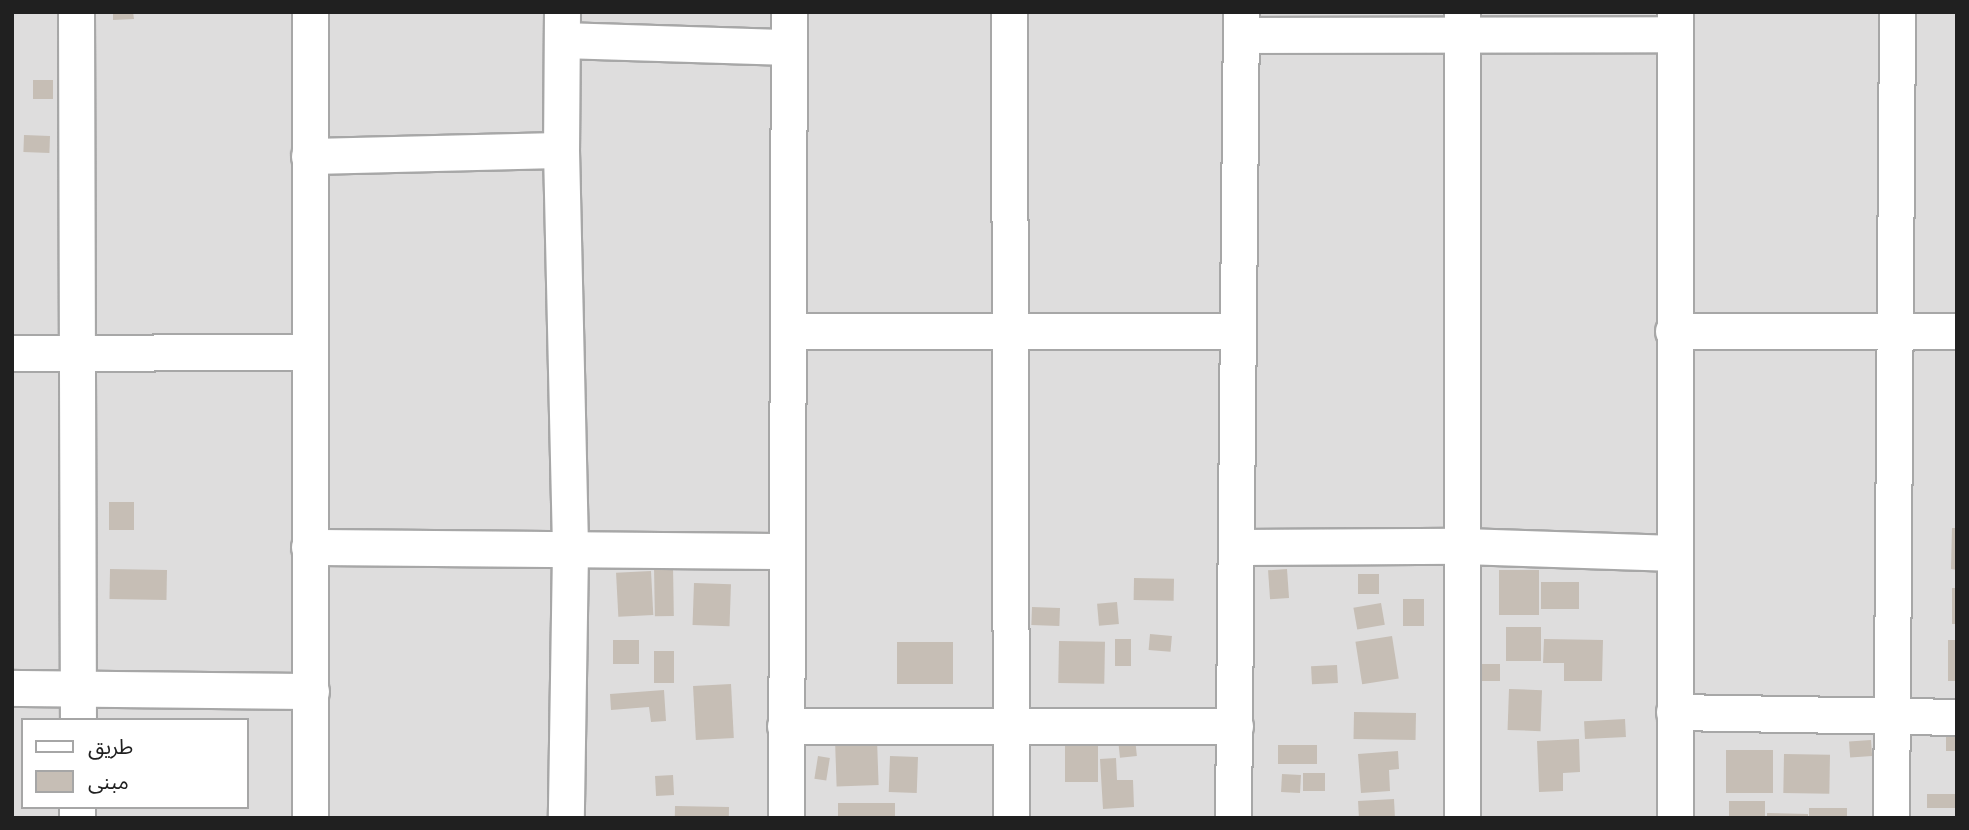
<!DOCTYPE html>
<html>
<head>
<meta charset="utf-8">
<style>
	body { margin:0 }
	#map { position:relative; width:1969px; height:830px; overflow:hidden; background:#f1eee6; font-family:"Varela Round","Noto Sans Arabic",sans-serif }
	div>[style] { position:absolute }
	.residential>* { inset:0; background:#dedddd }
	.building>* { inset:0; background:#c6beb5; transform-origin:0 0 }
	.roads { filter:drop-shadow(2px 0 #a7a7a7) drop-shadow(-2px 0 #a7a7a7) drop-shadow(0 2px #a7a7a7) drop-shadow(0 -2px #a7a7a7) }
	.minor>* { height:35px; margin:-17.5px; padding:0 17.5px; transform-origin:17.5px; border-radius:17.5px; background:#fff }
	span { translate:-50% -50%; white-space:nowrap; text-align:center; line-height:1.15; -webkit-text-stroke:6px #fff; paint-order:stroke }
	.frame { position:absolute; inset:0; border:14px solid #202020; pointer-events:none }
	.legend { position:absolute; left:21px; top:718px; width:228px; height:91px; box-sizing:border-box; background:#fff; border:2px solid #a6a6a6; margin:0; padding:9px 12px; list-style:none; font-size:21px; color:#202020 }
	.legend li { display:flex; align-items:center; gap:14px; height:35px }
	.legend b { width:35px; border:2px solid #a6a6a6 }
</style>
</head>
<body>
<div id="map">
	<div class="residential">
		<i style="clip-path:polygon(evenodd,12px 12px,1957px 12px,1957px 818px,12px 818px,12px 12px,23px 720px,247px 720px,247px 807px,23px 807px,23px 720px)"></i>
	</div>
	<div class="building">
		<i style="clip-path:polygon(113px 12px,133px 12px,134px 19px,113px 20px)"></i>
		<i style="left:53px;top:80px;width:19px;height:20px;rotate:90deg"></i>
		<i style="left:24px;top:135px;width:26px;height:17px;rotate:2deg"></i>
		<i style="left:109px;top:502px;width:25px;height:28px"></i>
		<i style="clip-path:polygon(1952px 528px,1957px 528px,1957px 570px,1951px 569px)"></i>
		<i style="left:673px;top:566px;width:50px;height:19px;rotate:89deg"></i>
		<i style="left:110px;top:569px;width:57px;height:30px;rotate:1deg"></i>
		<i style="left:1287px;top:569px;width:29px;height:19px;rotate:86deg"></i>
		<i style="left:1499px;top:570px;width:40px;height:45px"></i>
		<i style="left:651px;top:571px;width:44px;height:35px;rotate:87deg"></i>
		<i style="left:1358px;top:574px;width:21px;height:20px"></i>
		<i style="left:1134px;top:578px;width:40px;height:22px;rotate:1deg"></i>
		<i style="left:1579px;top:582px;width:27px;height:38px;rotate:90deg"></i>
		<i style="left:694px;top:583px;width:37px;height:42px;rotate:2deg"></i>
		<i style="left:1952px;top:588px;width:5px;height:36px"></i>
		<i style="left:1403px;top:599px;width:21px;height:27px"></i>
		<i style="left:1117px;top:602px;width:22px;height:20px;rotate:85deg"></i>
		<i style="left:1381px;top:603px;width:22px;height:28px;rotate:80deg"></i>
		<i style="left:1032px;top:607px;width:28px;height:18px;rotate:2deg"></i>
		<i style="left:1506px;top:627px;width:35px;height:34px"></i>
		<i style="left:1150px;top:634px;width:22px;height:16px;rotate:5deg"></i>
		<i style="left:1392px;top:636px;width:43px;height:37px;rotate:81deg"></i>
		<i style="left:1115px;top:639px;width:16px;height:27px"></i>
		<i style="clip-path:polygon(1544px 639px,1603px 640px,1602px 681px,1564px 681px,1564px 663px,1543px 663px)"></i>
		<i style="left:639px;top:640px;width:24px;height:26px;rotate:90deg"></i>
		<i style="left:1948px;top:640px;width:9px;height:41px"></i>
		<i style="left:1059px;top:641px;width:46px;height:42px;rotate:1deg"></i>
		<i style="left:897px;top:642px;width:56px;height:42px"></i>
		<i style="left:654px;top:651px;width:20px;height:32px"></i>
		<i style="left:1476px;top:664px;width:24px;height:17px"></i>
		<i style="left:1337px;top:665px;width:18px;height:26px;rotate:87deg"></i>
		<i style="left:731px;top:684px;width:54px;height:38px;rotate:87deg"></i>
		<i style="left:1509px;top:689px;width:33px;height:41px;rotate:2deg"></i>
		<i style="clip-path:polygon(664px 690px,666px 721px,651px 722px,649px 707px,611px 710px,610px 694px)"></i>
		<i style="left:1354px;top:712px;width:62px;height:27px;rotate:1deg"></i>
		<i style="left:1625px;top:719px;width:18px;height:41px;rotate:87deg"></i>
		<i style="left:1946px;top:735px;width:11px;height:16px"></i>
		<i style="left:1065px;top:738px;width:33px;height:44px"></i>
		<i style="left:1135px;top:738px;width:18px;height:17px;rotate:84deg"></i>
		<i style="left:877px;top:739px;width:46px;height:42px;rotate:88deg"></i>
		<i style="clip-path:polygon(1579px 739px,1580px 772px,1563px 773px,1563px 791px,1539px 792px,1537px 741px)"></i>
		<i style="left:1871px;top:740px;width:16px;height:22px;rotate:86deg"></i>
		<i style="left:1278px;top:745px;width:39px;height:19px"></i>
		<i style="left:1726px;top:750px;width:47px;height:43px"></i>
		<i style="clip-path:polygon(1398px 751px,1399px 769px,1389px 770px,1390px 791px,1361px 793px,1358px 754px)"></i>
		<i style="left:1784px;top:754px;width:46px;height:39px;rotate:1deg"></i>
		<i style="left:818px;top:756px;width:12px;height:23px;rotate:9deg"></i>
		<i style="left:890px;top:756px;width:28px;height:36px;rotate:2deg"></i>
		<i style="clip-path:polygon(1116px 758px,1117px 780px,1133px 780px,1134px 807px,1103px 809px,1100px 759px)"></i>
		<i style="left:1303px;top:773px;width:22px;height:18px"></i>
		<i style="left:1282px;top:774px;width:19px;height:18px;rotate:3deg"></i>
		<i style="left:673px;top:775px;width:20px;height:18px;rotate:87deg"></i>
		<i style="left:1957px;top:794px;width:14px;height:30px;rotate:90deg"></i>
		<i style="left:1394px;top:799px;width:19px;height:36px;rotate:87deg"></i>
		<i style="left:1729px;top:801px;width:36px;height:17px"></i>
		<i style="left:895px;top:803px;width:15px;height:57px;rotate:90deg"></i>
		<i style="left:675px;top:806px;width:54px;height:12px;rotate:1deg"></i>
		<i style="left:1809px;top:808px;width:38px;height:10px"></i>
		<i style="clip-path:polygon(1767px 813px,1808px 814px,1808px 818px,1767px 818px)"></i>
	</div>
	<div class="roads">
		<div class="minor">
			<i style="left:76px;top:12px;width:708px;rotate:89.84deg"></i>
			<i style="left:310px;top:12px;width:806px;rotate:90deg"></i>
			<i style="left:562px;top:12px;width:138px;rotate:90.4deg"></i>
			<i style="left:561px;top:150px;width:401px;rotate:88.7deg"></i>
			<i style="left:570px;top:551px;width:267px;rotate:90.9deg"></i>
			<i style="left:1009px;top:12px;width:806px;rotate:89.86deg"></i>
			<i style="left:1242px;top:35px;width:433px;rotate:-0.1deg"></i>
			<i style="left:563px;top:40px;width:225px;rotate:1.8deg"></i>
			<i style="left:309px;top:156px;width:252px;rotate:-1.4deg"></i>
			<i style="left:789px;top:331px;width:446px"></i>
			<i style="left:1673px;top:331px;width:284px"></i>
			<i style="left:12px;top:353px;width:297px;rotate:-0.2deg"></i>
			<i style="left:309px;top:547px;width:477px;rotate:0.5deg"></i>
			<i style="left:1239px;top:547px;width:224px;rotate:-0.3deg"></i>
			<i style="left:1463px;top:546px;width:212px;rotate:1.9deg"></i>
			<i style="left:12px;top:688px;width:299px;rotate:0.6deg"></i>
			<i style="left:1674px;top:712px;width:283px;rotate:1deg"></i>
			<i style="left:785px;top:726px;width:450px"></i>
			<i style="left:77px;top:818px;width:11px;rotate:-90deg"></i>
			<i style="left:786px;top:818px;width:806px;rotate:-89.79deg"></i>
			<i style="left:1233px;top:818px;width:806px;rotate:-89.43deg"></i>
			<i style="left:1462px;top:818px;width:806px;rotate:-90deg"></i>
			<i style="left:1675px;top:818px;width:806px;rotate:-90deg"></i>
			<i style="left:1891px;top:818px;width:806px;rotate:-89.57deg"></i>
		</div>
	</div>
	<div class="frame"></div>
	<ul class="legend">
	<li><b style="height:9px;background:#fff"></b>طريق</li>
	<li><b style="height:19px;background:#c6beb5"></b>مبنى</li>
	</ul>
</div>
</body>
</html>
